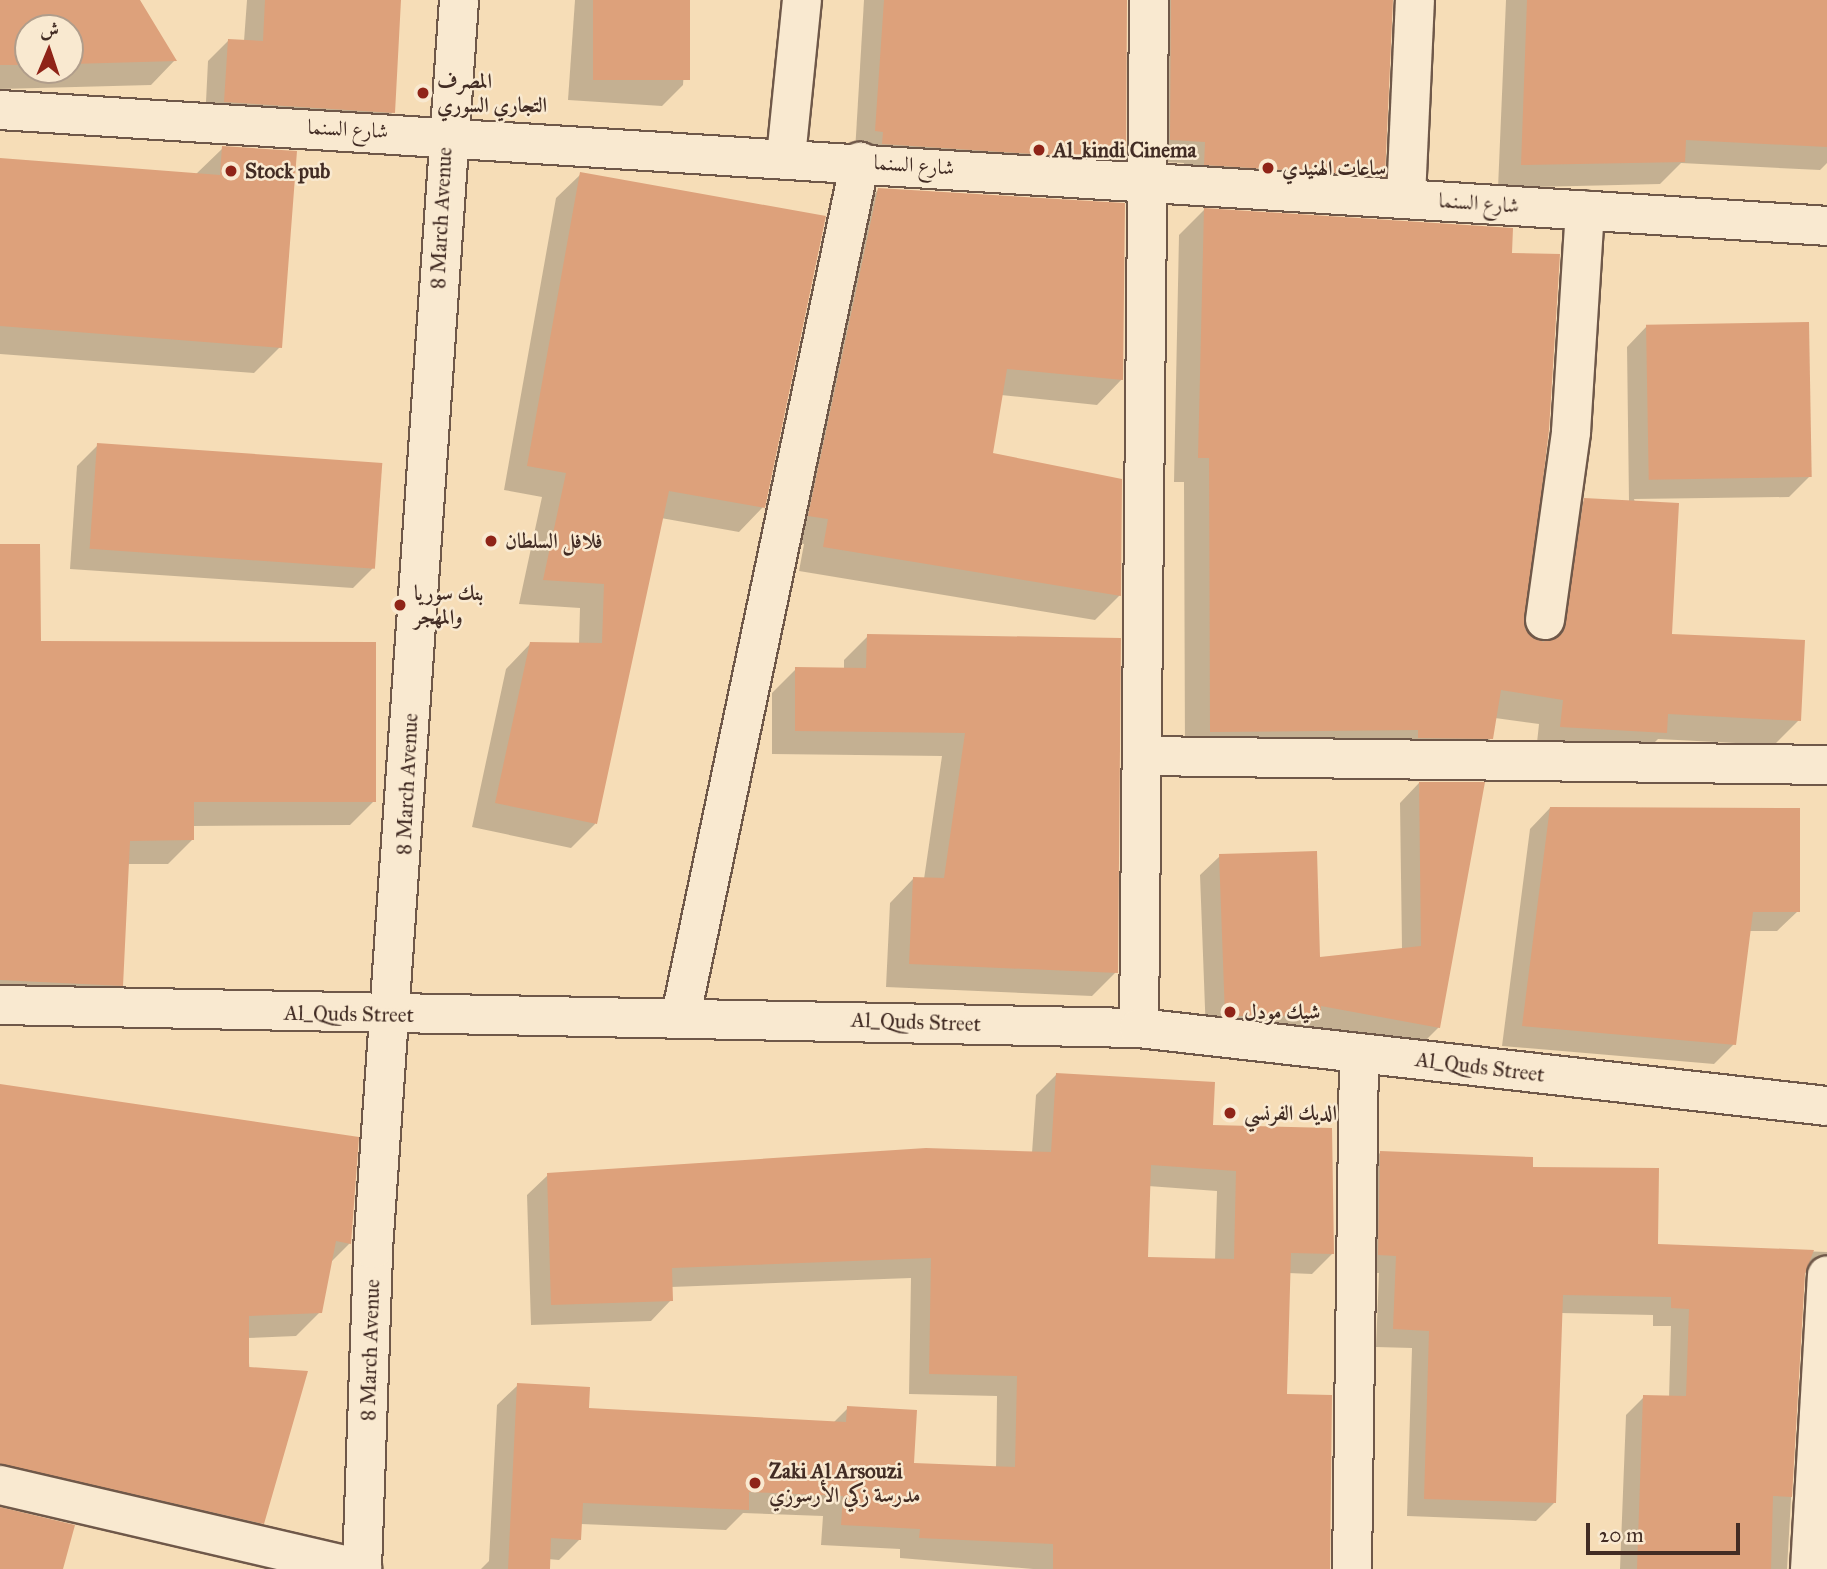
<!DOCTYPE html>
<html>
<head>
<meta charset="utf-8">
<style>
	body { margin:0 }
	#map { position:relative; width:1827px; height:1569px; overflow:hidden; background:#f6ddb7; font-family:"IM FELL Great Primer",Amiri,serif }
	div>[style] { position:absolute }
	.shadow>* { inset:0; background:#0003 }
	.building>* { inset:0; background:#dda17b; transform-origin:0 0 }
	.roads { filter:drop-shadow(2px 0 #6f5849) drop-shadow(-2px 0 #6f5849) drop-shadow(0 2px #6f5849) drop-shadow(0 -2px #6f5849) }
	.street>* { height:38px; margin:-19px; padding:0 19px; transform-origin:19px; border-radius:19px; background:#f9e9d0 }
	.secondary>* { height:38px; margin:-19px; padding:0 19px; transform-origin:19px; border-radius:19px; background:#f9e9d0 }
	.dots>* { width:19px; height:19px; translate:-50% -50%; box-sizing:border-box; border:4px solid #f9e9d0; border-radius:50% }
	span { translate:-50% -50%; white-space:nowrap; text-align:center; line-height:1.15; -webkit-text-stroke:5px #f9e9d0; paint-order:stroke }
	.poi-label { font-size:21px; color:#422c24; font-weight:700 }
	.left { translate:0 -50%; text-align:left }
	.street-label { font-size:21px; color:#422c24 }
	.north { position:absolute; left:14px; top:14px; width:70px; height:70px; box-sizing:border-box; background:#f9e9d0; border:2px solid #b09d8b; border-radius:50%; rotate:2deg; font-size:19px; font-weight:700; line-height:28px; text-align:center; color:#422c24 }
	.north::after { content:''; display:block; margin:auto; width:24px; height:32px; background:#8f2418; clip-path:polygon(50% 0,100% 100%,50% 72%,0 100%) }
	.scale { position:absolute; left:1586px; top:1523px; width:154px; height:32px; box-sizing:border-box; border:4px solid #422c24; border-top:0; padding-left:9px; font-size:21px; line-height:24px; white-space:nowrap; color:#422c24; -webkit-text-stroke:5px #f9e9d0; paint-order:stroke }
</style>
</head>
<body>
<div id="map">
	<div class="shadow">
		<i style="clip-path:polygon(evenodd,0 0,138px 0,175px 60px,151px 85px,0 89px,0 0,28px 28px,70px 28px,70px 70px,28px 70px,28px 28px)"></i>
		<i style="clip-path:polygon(247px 0,400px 0,393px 112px,373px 133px,205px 122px,208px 61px,229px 40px,244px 41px)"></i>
		<i style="clip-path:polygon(575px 0,688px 0,683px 85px,662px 106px,568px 100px)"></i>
		<i style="clip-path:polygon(864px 0,1125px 0,1124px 159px,1102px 180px,855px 152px)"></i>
		<i style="clip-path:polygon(1130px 0,1391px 0,1383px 175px,1362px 197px,1184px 185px,1184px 163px,1149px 161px)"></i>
		<i style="clip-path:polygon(1506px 0,1827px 0,1827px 163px,1820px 170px,1681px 163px,1660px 184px,1498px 188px)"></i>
		<i style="clip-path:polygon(223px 148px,280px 347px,254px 373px,0 354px,0 163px,195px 175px)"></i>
		<i style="clip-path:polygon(581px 174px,763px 507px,739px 532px,661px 518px,595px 824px,571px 848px,472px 827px,506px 669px,530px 644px,579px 644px,580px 608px,519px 604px,542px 497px,504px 490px,556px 198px)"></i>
		<i style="clip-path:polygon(879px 189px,1122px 379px,1097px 405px,1001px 395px,991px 454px,1120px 595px,1095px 620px,799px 571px,804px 544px,784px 541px,854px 215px)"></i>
		<i style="clip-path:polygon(1204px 210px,1523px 630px,1541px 643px,1560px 525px,1585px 500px,1629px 502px,1627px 347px,1647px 326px,1810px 476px,1789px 497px,1634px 499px,1670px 635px,1799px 720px,1774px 745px,1658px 739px,1640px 757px,1536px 752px,1539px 724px,1495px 718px,1491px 738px,1466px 763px,1185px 756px,1184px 482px,1174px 482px,1179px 235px)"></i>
		<i style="clip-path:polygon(98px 445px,373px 568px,353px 588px,70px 569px,77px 466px)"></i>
		<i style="clip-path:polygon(0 546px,39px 643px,374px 801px,350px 825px,192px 826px,193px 839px,168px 864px,127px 864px,121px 985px,96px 1009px,0 1005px)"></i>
		<i style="clip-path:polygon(868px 636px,1119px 640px,1116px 972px,1092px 996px,886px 987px,890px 903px,913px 879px,924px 879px,942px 756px,772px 754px,772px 693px,796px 669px,844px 670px,844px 660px)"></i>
		<i style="clip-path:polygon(1419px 783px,1439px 1027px,1419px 1047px,1309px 1027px,1300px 1035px,1206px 1035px,1200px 875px,1220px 856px,1318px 959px,1402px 950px,1400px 803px)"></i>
		<i style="clip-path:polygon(1550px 808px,1798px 911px,1777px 931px,1749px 931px,1734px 1044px,1714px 1064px,1502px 1046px,1530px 829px)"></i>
		<i style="clip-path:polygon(evenodd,1057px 1074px,1211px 1127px,1333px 1253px,1312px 1274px,1288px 1273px,1286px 1395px,1328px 1569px,1033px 1569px,900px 1558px,900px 1549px,821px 1545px,823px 1516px,743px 1513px,726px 1530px,581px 1524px,580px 1539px,559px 1560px,548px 1559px,548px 1569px,481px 1569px,489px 1561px,497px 1405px,518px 1385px,587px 1410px,833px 1423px,848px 1408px,913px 1465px,996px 1468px,997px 1396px,909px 1394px,911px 1278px,671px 1287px,671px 1300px,651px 1321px,531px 1325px,527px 1195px,548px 1175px,1032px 1153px,1036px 1095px,1057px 1074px,1148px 1186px,1217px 1191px,1215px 1260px,1147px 1259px,1148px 1186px)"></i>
		<i style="clip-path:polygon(0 1085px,350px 1243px,330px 1263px,320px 1312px,296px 1336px,247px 1338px,262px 1523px,239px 1546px,0 1491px)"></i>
		<i style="clip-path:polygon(1380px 1153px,1531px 1169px,1656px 1246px,1827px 1252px,1827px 1282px,1804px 1272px,1787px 1569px,1620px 1569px,1626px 1415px,1644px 1397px,1669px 1398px,1671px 1326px,1653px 1326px,1653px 1315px,1561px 1313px,1554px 1503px,1536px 1521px,1407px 1516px,1412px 1348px,1376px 1347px,1379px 1273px,1361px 1273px,1362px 1171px)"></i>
	</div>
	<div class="building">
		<i style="clip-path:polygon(0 0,140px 0,177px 61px,70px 64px,70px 28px,28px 28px,28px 65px,0 65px)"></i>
		<i style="clip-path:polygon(265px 0,401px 0,395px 113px,224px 102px,228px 39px,263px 41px)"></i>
		<i style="left:593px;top:0;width:97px;height:80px"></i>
		<i style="clip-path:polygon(884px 0,1127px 0,1126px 160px,882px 144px,883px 132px,875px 131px)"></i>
		<i style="clip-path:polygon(1171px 0,1393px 0,1385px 176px,1204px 165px,1205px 142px,1170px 140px)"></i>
		<i style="clip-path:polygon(1527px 0,1827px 0,1827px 147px,1686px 140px,1685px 162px,1521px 165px)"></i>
		<i style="clip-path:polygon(222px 146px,297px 151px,282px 348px,0 326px,0 158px,220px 175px)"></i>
		<i style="clip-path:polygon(580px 172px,826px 216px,765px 508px,669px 491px,597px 824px,495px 803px,530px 642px,602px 643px,604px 584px,543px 580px,566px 473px,527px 466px)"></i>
		<i style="clip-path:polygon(878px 188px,1125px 203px,1123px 380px,1007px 369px,993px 453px,1122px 479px,1121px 596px,823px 547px,828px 519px,808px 516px)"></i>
		<i style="clip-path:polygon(1204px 208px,1513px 228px,1512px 253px,1560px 254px,1549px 430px,1525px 629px,1543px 642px,1563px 633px,1584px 498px,1679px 503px,1672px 634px,1805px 640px,1801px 721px,1668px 714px,1667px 733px,1560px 727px,1563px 700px,1501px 690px,1493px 739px,1418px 738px,1418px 730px,1210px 732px,1209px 458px,1198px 458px)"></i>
		<i style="left:1809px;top:322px;width:155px;height:163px;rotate:89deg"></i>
		<i style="left:97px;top:443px;width:286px;height:106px;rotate:4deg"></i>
		<i style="clip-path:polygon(0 544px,40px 544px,41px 641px,376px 642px,376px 802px,194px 802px,194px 840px,130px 841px,123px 986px,0 980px)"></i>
		<i style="clip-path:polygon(867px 634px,1121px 638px,1118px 973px,909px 964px,913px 877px,944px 878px,965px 733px,795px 731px,795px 667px,866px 668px)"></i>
		<i style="clip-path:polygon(1419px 782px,1485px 782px,1440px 1028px,1321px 1006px,1321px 1016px,1225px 1016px,1219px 854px,1317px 851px,1320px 957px,1421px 946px)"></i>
		<i style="clip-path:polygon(1550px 807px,1800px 808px,1800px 912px,1753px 912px,1736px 1045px,1522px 1026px)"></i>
		<i style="clip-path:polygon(evenodd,1056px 1073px,1215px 1082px,1213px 1125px,1332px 1128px,1334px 1254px,1291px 1253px,1287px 1394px,1332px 1395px,1330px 1569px,1053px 1569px,1053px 1544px,919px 1538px,920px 1529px,841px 1525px,843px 1496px,749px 1492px,749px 1510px,583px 1503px,581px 1540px,551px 1538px,550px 1569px,508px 1569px,517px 1383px,590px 1387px,589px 1408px,846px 1422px,847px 1406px,917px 1410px,914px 1463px,1015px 1467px,1017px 1376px,929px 1374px,931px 1258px,672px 1268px,673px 1301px,551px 1305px,547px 1173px,926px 1148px,1051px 1152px,1056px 1073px,1151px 1165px,1236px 1171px,1234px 1259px,1148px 1257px,1151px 1165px)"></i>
		<i style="clip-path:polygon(0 1084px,359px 1137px,351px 1244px,336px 1241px,322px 1313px,249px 1316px,249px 1367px,308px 1371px,264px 1524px,0 1464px)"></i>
		<i style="clip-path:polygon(1380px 1151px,1533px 1157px,1533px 1167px,1659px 1168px,1658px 1244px,1814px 1250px,1805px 1274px,1792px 1497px,1773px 1496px,1771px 1569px,1637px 1569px,1643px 1395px,1686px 1396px,1689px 1309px,1671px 1308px,1671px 1297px,1563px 1295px,1556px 1503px,1424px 1499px,1429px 1331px,1393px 1329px,1396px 1256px,1378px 1255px)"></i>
		<i style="clip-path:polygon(0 1507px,75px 1525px,63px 1569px,0 1569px)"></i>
	</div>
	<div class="roads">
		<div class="street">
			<i style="left:786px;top:157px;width:158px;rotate:-84.2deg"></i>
			<i style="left:1406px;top:197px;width:197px;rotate:-87.4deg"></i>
			<i style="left:1545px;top:620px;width:190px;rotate:-82.1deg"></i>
			<i style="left:1571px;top:432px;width:222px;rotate:-86.4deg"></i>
			<i style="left:1142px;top:756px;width:685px;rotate:0.75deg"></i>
			<i style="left:681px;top:1015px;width:872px;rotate:-78.15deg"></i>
			<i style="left:1139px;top:1028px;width:1028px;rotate:-89.44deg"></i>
			<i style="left:0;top:1485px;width:372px;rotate:13.1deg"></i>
			<i style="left:1352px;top:1569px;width:516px;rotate:-89.22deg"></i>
		</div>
		<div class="secondary">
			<i style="left:0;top:110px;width:1831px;rotate:3.63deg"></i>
			<i style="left:0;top:1005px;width:1139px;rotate:1.16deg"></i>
			<i style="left:1139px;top:1028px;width:692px;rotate:6.47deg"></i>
			<i style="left:362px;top:1569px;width:320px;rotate:-88deg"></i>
			<i style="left:373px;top:1249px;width:1252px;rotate:-86.06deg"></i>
			<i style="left:1810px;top:1569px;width:294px;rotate:-86.7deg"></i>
		</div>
	</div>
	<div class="dots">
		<i style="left:423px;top:93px;background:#8f2418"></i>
		<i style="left:1039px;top:150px;background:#8f2418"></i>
		<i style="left:1268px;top:168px;background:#8f2418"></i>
		<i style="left:231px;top:171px;background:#8f2418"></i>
		<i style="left:491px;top:541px;background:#8f2418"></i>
		<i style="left:400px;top:605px;background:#8f2418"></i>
		<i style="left:1230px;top:1012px;background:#8f2418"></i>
		<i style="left:1230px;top:1113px;background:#8f2418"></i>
		<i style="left:755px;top:1483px;background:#8f2418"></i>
	</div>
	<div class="poi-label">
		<span class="left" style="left:437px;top:93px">المصرف<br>التجاري السوري</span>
		<span class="left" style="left:1053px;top:150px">Al_kindi Cinema</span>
		<span class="left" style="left:1282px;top:168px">ساعات الهنيدي</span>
		<span class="left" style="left:245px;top:171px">Stock pub</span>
		<span class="left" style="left:505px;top:541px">فلافل السلطان</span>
		<span class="left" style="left:414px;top:605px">بنك سوريا<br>والمهجر</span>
		<span class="left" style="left:1244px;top:1012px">شيك مودل</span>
		<span class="left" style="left:1244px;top:1113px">الديك الفرنسي</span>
		<span class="left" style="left:769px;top:1483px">Zaki Al Arsouzi<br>مدرسة زكي الأرسوزي</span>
	</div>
	<div class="street-label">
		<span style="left:348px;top:129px;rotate:3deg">شارع السنما</span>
		<span style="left:914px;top:165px;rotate:4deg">شارع السنما</span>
		<span style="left:1479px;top:203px;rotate:4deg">شارع السنما</span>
		<span style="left:441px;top:218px;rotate:-87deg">8 March Avenue</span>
		<span style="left:407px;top:784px;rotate:-87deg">8 March Avenue</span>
		<span style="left:349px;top:1014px;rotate:1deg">Al_Quds Street</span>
		<span style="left:916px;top:1022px;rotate:2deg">Al_Quds Street</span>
		<span style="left:1480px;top:1067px;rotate:7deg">Al_Quds Street</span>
		<span style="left:370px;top:1350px;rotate:-88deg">8 March Avenue</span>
	</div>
	<div class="north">ش</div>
	<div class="scale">20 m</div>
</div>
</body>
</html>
